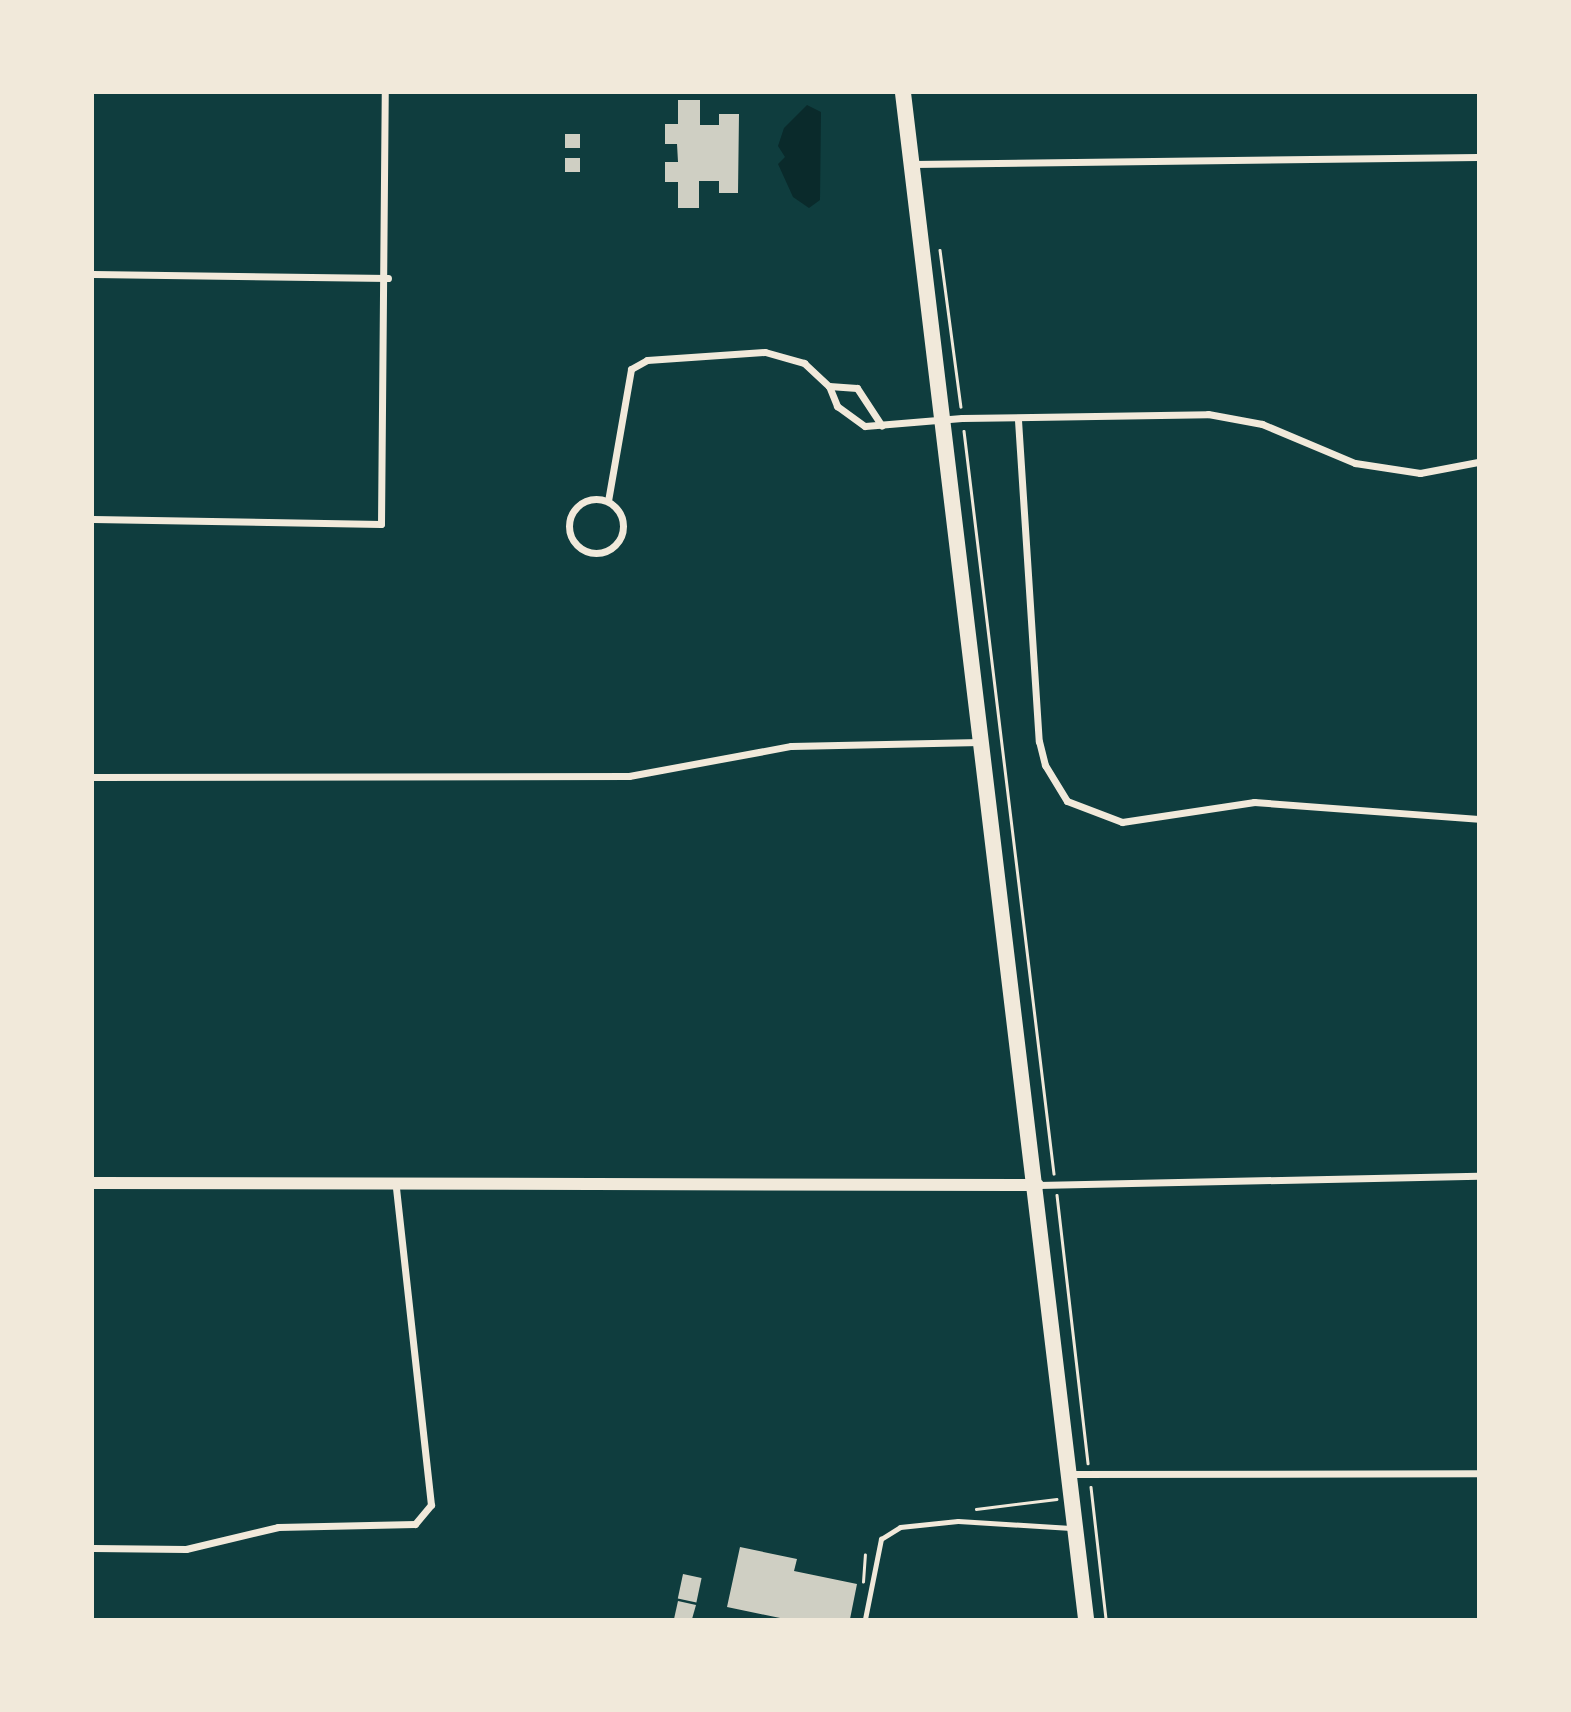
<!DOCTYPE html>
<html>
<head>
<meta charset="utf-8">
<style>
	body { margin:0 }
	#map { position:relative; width:1571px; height:1712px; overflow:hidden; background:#0f3d3e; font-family:Merriweather,serif }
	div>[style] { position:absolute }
	.water>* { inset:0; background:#0a2a2b }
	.building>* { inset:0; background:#cfcfc3; transform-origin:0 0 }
	.path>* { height:2.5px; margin:-1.25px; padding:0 1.25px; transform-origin:1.25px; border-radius:1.25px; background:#f1e9da }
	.service>* { height:5px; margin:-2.5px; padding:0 2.5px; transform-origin:2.5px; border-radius:2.5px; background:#f1e9da }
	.minor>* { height:7px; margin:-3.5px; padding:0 3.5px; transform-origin:3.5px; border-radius:3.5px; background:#f1e9da }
	.minor>.ring { margin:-3.5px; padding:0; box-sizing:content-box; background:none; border:7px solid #f1e9da; border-radius:50% }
	.tertiary>* { height:12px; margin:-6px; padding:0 6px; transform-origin:6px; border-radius:6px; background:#f1e9da }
	.primary>* { height:16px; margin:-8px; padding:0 8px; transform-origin:8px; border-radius:8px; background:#f1e9da }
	span { translate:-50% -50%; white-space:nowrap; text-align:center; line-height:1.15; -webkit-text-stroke:5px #f1e9da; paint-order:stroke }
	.frame { position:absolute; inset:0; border:94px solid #f1e9da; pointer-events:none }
</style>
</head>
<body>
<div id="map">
	<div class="water">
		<i style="clip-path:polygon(807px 105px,821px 112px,820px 200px,809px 208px,793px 197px,778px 164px,785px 157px,778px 146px,784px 128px)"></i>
	</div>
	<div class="building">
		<i style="clip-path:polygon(678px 100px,700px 100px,700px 125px,719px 125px,719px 114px,739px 114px,738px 193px,719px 193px,719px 181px,699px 181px,699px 208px,678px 208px,678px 182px,665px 182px,665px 162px,678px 162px,677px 144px,665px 144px,665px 124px,678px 124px)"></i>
		<i style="left:565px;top:134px;width:15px;height:14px"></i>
		<i style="left:565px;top:158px;width:15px;height:14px"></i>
		<i style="clip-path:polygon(740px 1547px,797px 1559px,794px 1571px,857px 1584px,850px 1619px,785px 1619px,727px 1607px)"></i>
		<i style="left:683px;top:1574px;width:19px;height:25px;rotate:12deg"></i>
		<i style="clip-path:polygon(678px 1601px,696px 1605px,692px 1619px,674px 1619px)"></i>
	</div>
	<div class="path">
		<i style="left:940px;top:250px;width:158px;rotate:82.4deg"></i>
		<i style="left:964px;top:431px;width:748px;rotate:83.09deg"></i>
		<i style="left:1057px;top:1195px;width:270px;rotate:83.4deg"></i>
		<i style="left:1091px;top:1487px;width:133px;rotate:83.5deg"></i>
		<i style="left:976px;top:1509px;width:81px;rotate:-7.1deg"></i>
		<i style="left:863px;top:1582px;width:27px;rotate:-86deg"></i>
	</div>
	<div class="service">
		<i style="left:865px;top:1619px;width:82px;rotate:-78.7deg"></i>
		<i style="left:881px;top:1539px;width:22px;rotate:-32deg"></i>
		<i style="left:900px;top:1527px;width:58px;rotate:-5.9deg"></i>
		<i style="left:958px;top:1521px;width:113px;rotate:3.5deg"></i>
	</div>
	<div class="minor">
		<i style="left:913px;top:164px;width:565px;rotate:-0.71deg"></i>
		<i style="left:93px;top:274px;width:295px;rotate:0.8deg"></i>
		<i style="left:829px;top:386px;width:28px;rotate:4deg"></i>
		<i style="left:857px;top:388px;width:45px;rotate:56.7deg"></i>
		<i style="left:1018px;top:420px;width:322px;rotate:86.3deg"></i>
		<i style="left:1039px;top:741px;width:25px;rotate:76deg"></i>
		<i style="left:1045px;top:765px;width:42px;rotate:58.6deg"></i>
		<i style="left:1067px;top:801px;width:59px;rotate:20.9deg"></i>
		<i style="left:1122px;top:822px;width:134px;rotate:-8.6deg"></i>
		<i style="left:1254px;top:802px;width:225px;rotate:4.3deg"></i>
		<i class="ring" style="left:569px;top:499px;width:47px;height:47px"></i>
		<i style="left:608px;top:501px;width:134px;rotate:-80.1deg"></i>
		<i style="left:631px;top:369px;width:18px;rotate:-29deg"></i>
		<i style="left:647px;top:360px;width:118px;rotate:-3.9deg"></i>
		<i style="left:765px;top:352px;width:41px;rotate:15.8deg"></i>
		<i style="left:804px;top:363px;width:34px;rotate:43deg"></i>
		<i style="left:829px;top:386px;width:22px;rotate:68deg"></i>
		<i style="left:837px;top:406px;width:34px;rotate:36deg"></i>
		<i style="left:865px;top:426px;width:97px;rotate:-4.7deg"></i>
		<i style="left:962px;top:418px;width:246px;rotate:-0.9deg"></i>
		<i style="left:1208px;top:414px;width:55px;rotate:10.5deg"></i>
		<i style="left:1262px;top:424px;width:101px;rotate:22.8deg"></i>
		<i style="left:1355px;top:463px;width:66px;rotate:8.7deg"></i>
		<i style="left:1420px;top:473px;width:59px;rotate:-10.7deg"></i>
		<i style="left:93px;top:519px;width:288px;rotate:1deg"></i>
		<i style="left:381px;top:524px;width:431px;rotate:-89.5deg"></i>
		<i style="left:93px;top:777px;width:536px;rotate:-0.11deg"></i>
		<i style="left:629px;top:776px;width:165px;rotate:-10.5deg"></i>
		<i style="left:791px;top:746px;width:189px;rotate:-1.2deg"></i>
		<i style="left:1038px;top:1185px;width:440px;rotate:-1.2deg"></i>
		<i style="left:1070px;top:1474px;width:408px;rotate:-0.1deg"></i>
		<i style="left:93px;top:1548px;width:93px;rotate:0.6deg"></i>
		<i style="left:186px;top:1549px;width:95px;rotate:-13.4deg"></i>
		<i style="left:278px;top:1527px;width:137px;rotate:-1.3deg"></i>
		<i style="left:415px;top:1524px;width:25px;rotate:-50deg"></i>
		<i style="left:431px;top:1505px;width:321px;rotate:-96.3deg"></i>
	</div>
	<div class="tertiary">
		<i style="left:93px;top:1183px;width:945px;rotate:0.12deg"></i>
	</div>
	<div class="primary">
		<i style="left:903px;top:93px;width:1537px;rotate:83.16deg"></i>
	</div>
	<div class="frame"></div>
</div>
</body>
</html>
